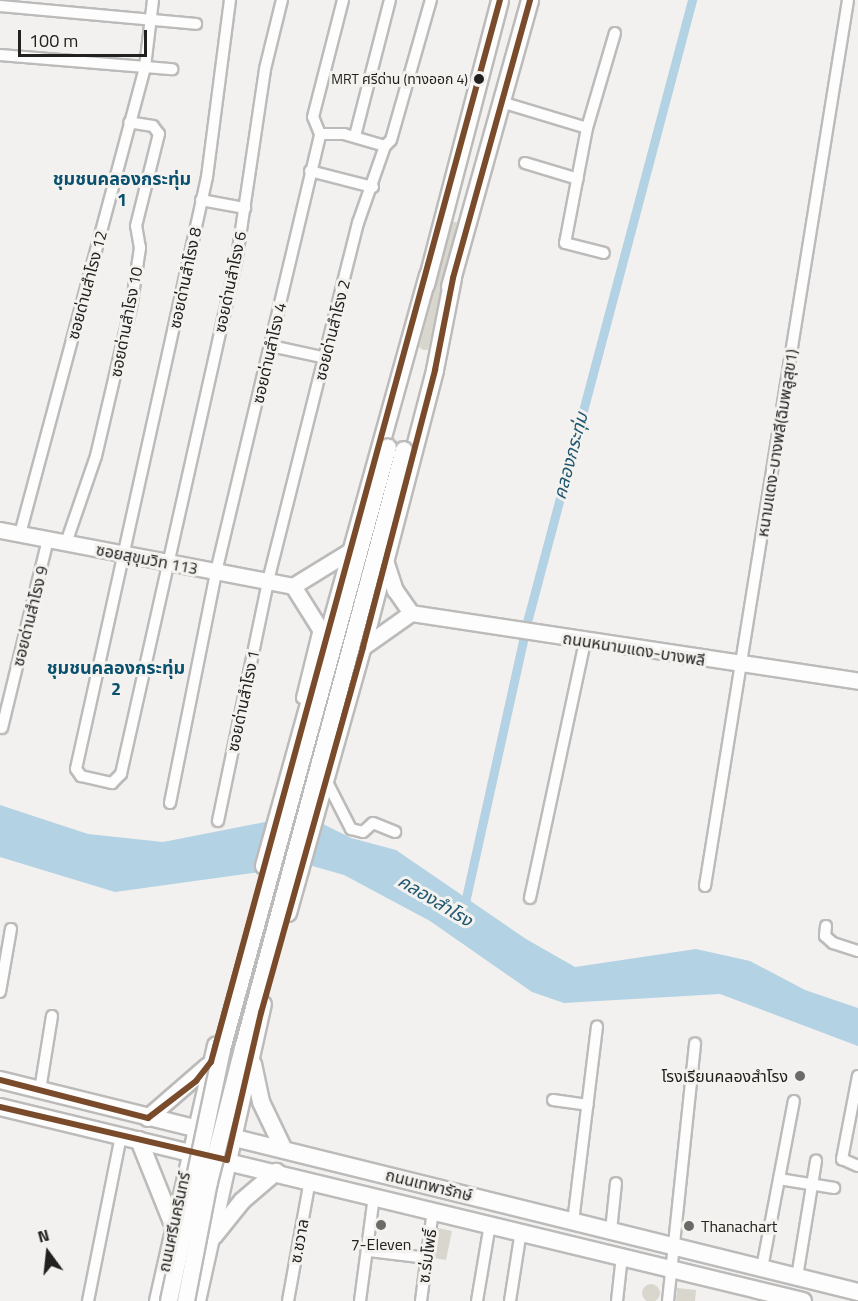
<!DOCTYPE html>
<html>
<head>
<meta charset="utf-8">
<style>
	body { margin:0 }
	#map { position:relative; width:858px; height:1301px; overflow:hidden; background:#f2f1f0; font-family:"Titillium Web","Noto Sans Thai",sans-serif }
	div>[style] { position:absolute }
	.water>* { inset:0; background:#b3d2e3 }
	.canal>* { height:9px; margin:-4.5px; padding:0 4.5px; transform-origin:4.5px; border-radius:4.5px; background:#b3d2e3 }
	.building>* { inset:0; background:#d9d6cd }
	.round { border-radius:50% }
	.roads { filter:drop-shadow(2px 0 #bcbbba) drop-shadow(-2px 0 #bcbbba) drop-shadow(0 2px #bcbbba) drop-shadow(0 -2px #bcbbba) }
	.street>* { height:10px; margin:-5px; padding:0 5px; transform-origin:5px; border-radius:5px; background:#fdfdfd }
	.secondary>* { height:15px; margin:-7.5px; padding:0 7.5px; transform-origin:7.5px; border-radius:7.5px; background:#fdfdfd }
	.primary>* { height:16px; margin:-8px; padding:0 8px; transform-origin:8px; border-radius:8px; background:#fdfdfd }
	.bridges { filter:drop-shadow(2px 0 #bcbbba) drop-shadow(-2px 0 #bcbbba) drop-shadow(0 2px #bcbbba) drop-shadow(0 -2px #bcbbba) }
	.primary-bridge>* { height:16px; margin:-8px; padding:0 8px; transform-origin:8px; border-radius:8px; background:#fdfdfd }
	.bus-1>* { height:6px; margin:-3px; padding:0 3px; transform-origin:3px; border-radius:3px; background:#7a4b2a }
	.dots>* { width:16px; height:16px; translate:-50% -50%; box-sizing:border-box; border:3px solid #f3f2ef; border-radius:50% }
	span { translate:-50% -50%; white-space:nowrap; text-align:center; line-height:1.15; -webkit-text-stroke:6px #f3f2ef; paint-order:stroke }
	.bus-label { font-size:14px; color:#222120 }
	.right { translate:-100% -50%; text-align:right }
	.street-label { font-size:16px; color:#222120 }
	.poi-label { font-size:16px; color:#222120 }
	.left { translate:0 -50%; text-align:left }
	.neighbourhood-label { font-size:18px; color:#09506e; font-weight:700 }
	.water-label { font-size:18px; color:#1e556f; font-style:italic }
	.north { position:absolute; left:18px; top:1223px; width:60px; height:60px; -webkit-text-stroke:4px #f3f2ef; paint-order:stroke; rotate:345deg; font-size:16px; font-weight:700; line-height:24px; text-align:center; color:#222120 }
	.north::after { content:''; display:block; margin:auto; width:21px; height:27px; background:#222120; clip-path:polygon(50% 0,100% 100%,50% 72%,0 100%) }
	.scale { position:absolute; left:18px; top:30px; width:129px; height:27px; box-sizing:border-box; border:3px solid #222120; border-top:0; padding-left:8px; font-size:18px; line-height:21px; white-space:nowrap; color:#222120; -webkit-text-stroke:4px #f3f2ef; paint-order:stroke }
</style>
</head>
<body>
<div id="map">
	<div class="water">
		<i style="clip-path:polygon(0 805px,88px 834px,163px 842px,265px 822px,321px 823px,351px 838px,396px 850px,526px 939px,575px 967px,696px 949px,750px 961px,805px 990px,858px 1008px,858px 1046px,720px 994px,564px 1003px,532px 992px,430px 921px,344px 875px,309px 865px,115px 892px,0 857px)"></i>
	</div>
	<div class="canal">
		<i style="left:464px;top:907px;width:292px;rotate:-77.5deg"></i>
		<i style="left:527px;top:622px;width:644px;rotate:-75.14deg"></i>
	</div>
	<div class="building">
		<i style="clip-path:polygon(453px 222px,457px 222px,428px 350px,423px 350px,419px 347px)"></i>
		<i style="clip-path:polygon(438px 1228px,452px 1231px,446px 1260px,434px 1258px)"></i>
		<i class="round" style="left:642px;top:1284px;width:18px;height:18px"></i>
		<i style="clip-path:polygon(677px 1288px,696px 1290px,695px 1301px,676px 1301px)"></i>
	</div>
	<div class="roads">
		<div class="street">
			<i style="left:230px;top:0;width:178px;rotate:97.4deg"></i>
			<i style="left:207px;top:177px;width:606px;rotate:102.48deg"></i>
			<i style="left:76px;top:769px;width:9px;rotate:54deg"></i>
			<i style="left:81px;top:776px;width:32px;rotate:13deg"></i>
			<i style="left:112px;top:783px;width:13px;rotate:-45deg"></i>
			<i style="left:121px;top:774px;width:530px;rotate:-77.35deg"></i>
			<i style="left:237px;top:257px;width:190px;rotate:-81.5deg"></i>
			<i style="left:265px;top:69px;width:71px;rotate:-76.2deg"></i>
			<i style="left:0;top:6px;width:197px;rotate:5.2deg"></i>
			<i style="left:0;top:55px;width:173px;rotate:4.7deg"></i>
			<i style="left:501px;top:102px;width:90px;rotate:16.8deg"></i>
			<i style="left:587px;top:128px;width:99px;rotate:-73.6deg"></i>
			<i style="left:587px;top:128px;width:117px;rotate:100.8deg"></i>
			<i style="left:565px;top:243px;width:40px;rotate:14.4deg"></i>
			<i style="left:320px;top:134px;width:18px;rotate:-112deg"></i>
			<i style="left:313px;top:117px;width:121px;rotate:-75.6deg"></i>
			<i style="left:355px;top:136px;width:140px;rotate:-75.6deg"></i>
			<i style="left:385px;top:146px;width:8px;rotate:-45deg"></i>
			<i style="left:391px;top:140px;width:146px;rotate:-74.1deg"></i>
			<i style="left:525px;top:163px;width:55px;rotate:16.8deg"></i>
			<i style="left:310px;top:171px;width:65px;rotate:14.3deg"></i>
			<i style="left:201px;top:200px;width:45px;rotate:10.3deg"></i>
			<i style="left:271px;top:346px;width:56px;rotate:12.3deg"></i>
			<i style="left:20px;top:534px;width:483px;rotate:-75deg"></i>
			<i style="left:145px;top:67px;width:67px;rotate:-83.2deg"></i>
			<i style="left:66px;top:543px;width:92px;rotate:-71deg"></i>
			<i style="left:96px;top:456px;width:158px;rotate:-76.8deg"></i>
			<i style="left:132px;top:302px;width:55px;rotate:-81.6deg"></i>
			<i style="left:140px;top:248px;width:22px;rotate:-100deg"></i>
			<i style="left:136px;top:226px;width:95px;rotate:-76deg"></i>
			<i style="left:159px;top:134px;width:10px;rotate:-127deg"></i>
			<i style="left:153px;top:126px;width:24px;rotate:-171deg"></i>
			<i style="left:302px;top:698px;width:71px;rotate:-76.2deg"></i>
			<i style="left:2px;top:728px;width:195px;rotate:-76.3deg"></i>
			<i style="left:327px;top:782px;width:53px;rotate:62.9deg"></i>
			<i style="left:351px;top:829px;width:12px;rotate:14deg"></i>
			<i style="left:363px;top:832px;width:13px;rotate:-42deg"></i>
			<i style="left:373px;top:823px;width:24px;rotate:22deg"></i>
			<i style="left:170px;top:803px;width:236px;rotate:-78.7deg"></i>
			<i style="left:216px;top:572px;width:450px;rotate:-76.6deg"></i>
			<i style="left:218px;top:821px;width:245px;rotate:-78.2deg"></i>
			<i style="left:268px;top:581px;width:369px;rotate:-75.9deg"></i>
			<i style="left:358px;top:223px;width:82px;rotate:-70.7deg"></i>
			<i style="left:385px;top:146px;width:43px;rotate:-163.7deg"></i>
			<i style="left:344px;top:134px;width:24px;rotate:180deg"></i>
			<i style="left:705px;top:886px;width:897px;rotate:-80.83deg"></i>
			<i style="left:530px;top:898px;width:262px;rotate:-77.9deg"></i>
			<i style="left:826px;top:926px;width:10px;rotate:96deg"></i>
			<i style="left:825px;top:936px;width:11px;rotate:41deg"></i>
			<i style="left:833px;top:943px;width:26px;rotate:18deg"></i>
			<i style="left:0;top:992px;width:64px;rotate:-80.1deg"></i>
			<i style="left:858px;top:1076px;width:85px;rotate:100.9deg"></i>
			<i style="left:842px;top:1159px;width:17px;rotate:24deg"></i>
			<i style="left:40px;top:1090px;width:75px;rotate:-80.8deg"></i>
			<i style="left:553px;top:1100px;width:35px;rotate:8deg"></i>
			<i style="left:779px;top:1179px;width:56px;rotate:9.3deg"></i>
			<i style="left:573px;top:1222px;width:197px;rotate:-83deg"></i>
			<i style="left:611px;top:1231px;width:48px;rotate:-84.1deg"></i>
			<i style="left:368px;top:1251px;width:59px;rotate:6.8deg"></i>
			<i style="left:762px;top:1268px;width:170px;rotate:-79.2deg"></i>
			<i style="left:797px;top:1277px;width:118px;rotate:-80.7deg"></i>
			<i style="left:88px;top:1301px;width:168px;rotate:-78.7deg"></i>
			<i style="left:288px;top:1301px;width:123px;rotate:-79.7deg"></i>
			<i style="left:360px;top:1301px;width:106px;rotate:-82.4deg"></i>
			<i style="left:421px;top:1301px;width:92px;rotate:-82.5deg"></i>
			<i style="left:477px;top:1301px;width:78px;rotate:-80.4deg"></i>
			<i style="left:510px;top:1301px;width:71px;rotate:-81.1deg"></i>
			<i style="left:617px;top:1301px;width:45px;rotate:-83.7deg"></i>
			<i style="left:668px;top:1301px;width:259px;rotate:-84deg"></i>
		</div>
		<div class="secondary">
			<i style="left:0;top:530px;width:298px;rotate:10.8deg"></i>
			<i style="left:293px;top:586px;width:67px;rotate:-31.6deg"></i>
			<i style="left:385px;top:560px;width:32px;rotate:72deg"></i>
			<i style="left:395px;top:590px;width:28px;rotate:55deg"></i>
			<i style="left:293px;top:586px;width:60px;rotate:57.9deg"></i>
			<i style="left:363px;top:647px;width:59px;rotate:-35.3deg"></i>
			<i style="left:411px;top:613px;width:452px;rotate:8.6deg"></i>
		</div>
		<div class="primary">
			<i style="left:426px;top:285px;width:294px;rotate:-75.4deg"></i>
			<i style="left:450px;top:287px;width:298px;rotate:-74.4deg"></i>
			<i style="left:264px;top:866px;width:613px;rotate:-74.49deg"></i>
			<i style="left:288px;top:913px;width:276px;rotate:-74.3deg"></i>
			<i style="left:363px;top:647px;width:286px;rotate:-75.4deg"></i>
			<i style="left:435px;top:370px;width:94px;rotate:-78.9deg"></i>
			<i style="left:253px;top:1064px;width:39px;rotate:78deg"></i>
			<i style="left:261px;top:1102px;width:53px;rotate:64.4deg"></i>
			<i style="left:0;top:1080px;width:884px;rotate:13.88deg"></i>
			<i style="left:0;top:1107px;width:826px;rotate:13.58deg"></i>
			<i style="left:148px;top:1118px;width:79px;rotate:-40.9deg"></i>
			<i style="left:212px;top:1132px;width:110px;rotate:-76.3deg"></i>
			<i style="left:139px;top:1140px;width:88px;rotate:68.1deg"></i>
			<i style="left:214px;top:1236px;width:45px;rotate:-51.3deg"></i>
			<i style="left:242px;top:1201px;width:45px;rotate:-40.5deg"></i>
			<i style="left:158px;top:1301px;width:262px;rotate:-77.2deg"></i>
			<i style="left:197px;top:1301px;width:304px;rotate:-77.5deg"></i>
		</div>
	</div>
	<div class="bridges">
		<div class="primary-bridge">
			<i style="left:169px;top:1301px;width:258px;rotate:-78.1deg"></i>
			<i style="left:222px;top:1049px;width:624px;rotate:-74.58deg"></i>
			<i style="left:186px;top:1301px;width:121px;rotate:-79.1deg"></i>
			<i style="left:209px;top:1182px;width:137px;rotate:-75.7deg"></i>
			<i style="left:243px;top:1049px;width:620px;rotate:-74.96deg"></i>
		</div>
	</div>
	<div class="bus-1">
		<i style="left:0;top:1080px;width:153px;rotate:14.4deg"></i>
		<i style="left:148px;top:1118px;width:61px;rotate:-37.6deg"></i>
		<i style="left:196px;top:1081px;width:24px;rotate:-52deg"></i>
		<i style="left:211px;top:1062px;width:1101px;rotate:-74.78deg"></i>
		<i style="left:0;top:1107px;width:233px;rotate:13.1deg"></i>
		<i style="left:227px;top:1160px;width:151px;rotate:-77deg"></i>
		<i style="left:261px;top:1013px;width:380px;rotate:-74.4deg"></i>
		<i style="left:363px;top:647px;width:286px;rotate:-75.4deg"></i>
		<i style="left:435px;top:370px;width:94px;rotate:-78.9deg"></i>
		<i style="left:453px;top:278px;width:288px;rotate:-74.5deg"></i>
	</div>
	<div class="dots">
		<i style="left:479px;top:79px;background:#222120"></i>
		<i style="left:800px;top:1076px;background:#6b6a69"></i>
		<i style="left:381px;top:1225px;background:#6b6a69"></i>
		<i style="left:689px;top:1226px;background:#6b6a69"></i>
	</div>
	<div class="bus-label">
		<span class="right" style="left:468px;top:79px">MRT ศรีด่าน (ทางออก 4)</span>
	</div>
	<div class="street-label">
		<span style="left:185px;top:278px;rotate:-78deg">ซอยด่านสำโรง 8</span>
		<span style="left:230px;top:282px;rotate:-78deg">ซอยด่านสำโรง 6</span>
		<span style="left:87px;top:285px;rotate:-75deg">ซอยด่านสำโรง 12</span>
		<span style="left:126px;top:322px;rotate:-79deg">ซอยด่านสำโรง 10</span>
		<span style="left:332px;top:330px;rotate:-76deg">ซอยด่านสำโรง 2</span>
		<span style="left:269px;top:353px;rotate:-77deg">ซอยด่านสำโรง 4</span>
		<span style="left:777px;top:443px;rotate:-81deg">หนามแดง-บางพลี(ฉิมพลูสุข1)</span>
		<span style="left:147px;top:559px;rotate:11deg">ซอยสุขุมวิท 113</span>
		<span style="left:30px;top:616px;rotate:-76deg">ซอยด่านสำโรง 9</span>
		<span style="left:634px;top:649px;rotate:9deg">ถนนหนามแดง-บางพลี</span>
		<span style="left:243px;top:701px;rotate:-78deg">ซอยด่านสำโรง 1</span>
		<span style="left:429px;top:1185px;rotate:14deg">ถนนเทพารักษ์</span>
		<span style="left:174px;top:1222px;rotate:-78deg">ถนนศรีนครินทร์</span>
		<span style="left:299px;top:1241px;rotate:-80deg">ซ.ชวาล</span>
		<span style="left:427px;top:1256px;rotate:-82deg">ซ.ร่มโพธิ์</span>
	</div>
	<div class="poi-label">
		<span class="right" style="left:788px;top:1076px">โรงเรียนคลองสำโรง</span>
		<span class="left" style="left:701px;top:1226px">Thanachart</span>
		<span style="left:381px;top:1244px">7-Eleven</span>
	</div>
	<div class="neighbourhood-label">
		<span style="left:122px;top:190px">ชุมชนคลองกระทุ่ม<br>1</span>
		<span style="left:116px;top:679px">ชุมชนคลองกระทุ่ม<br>2</span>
	</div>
	<div class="water-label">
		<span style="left:571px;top:456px;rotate:-75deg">คลองกระทุ่ม</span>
		<span style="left:435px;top:901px;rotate:31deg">คลองสำโรง</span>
	</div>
	<div class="north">N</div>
	<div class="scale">100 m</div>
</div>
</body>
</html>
